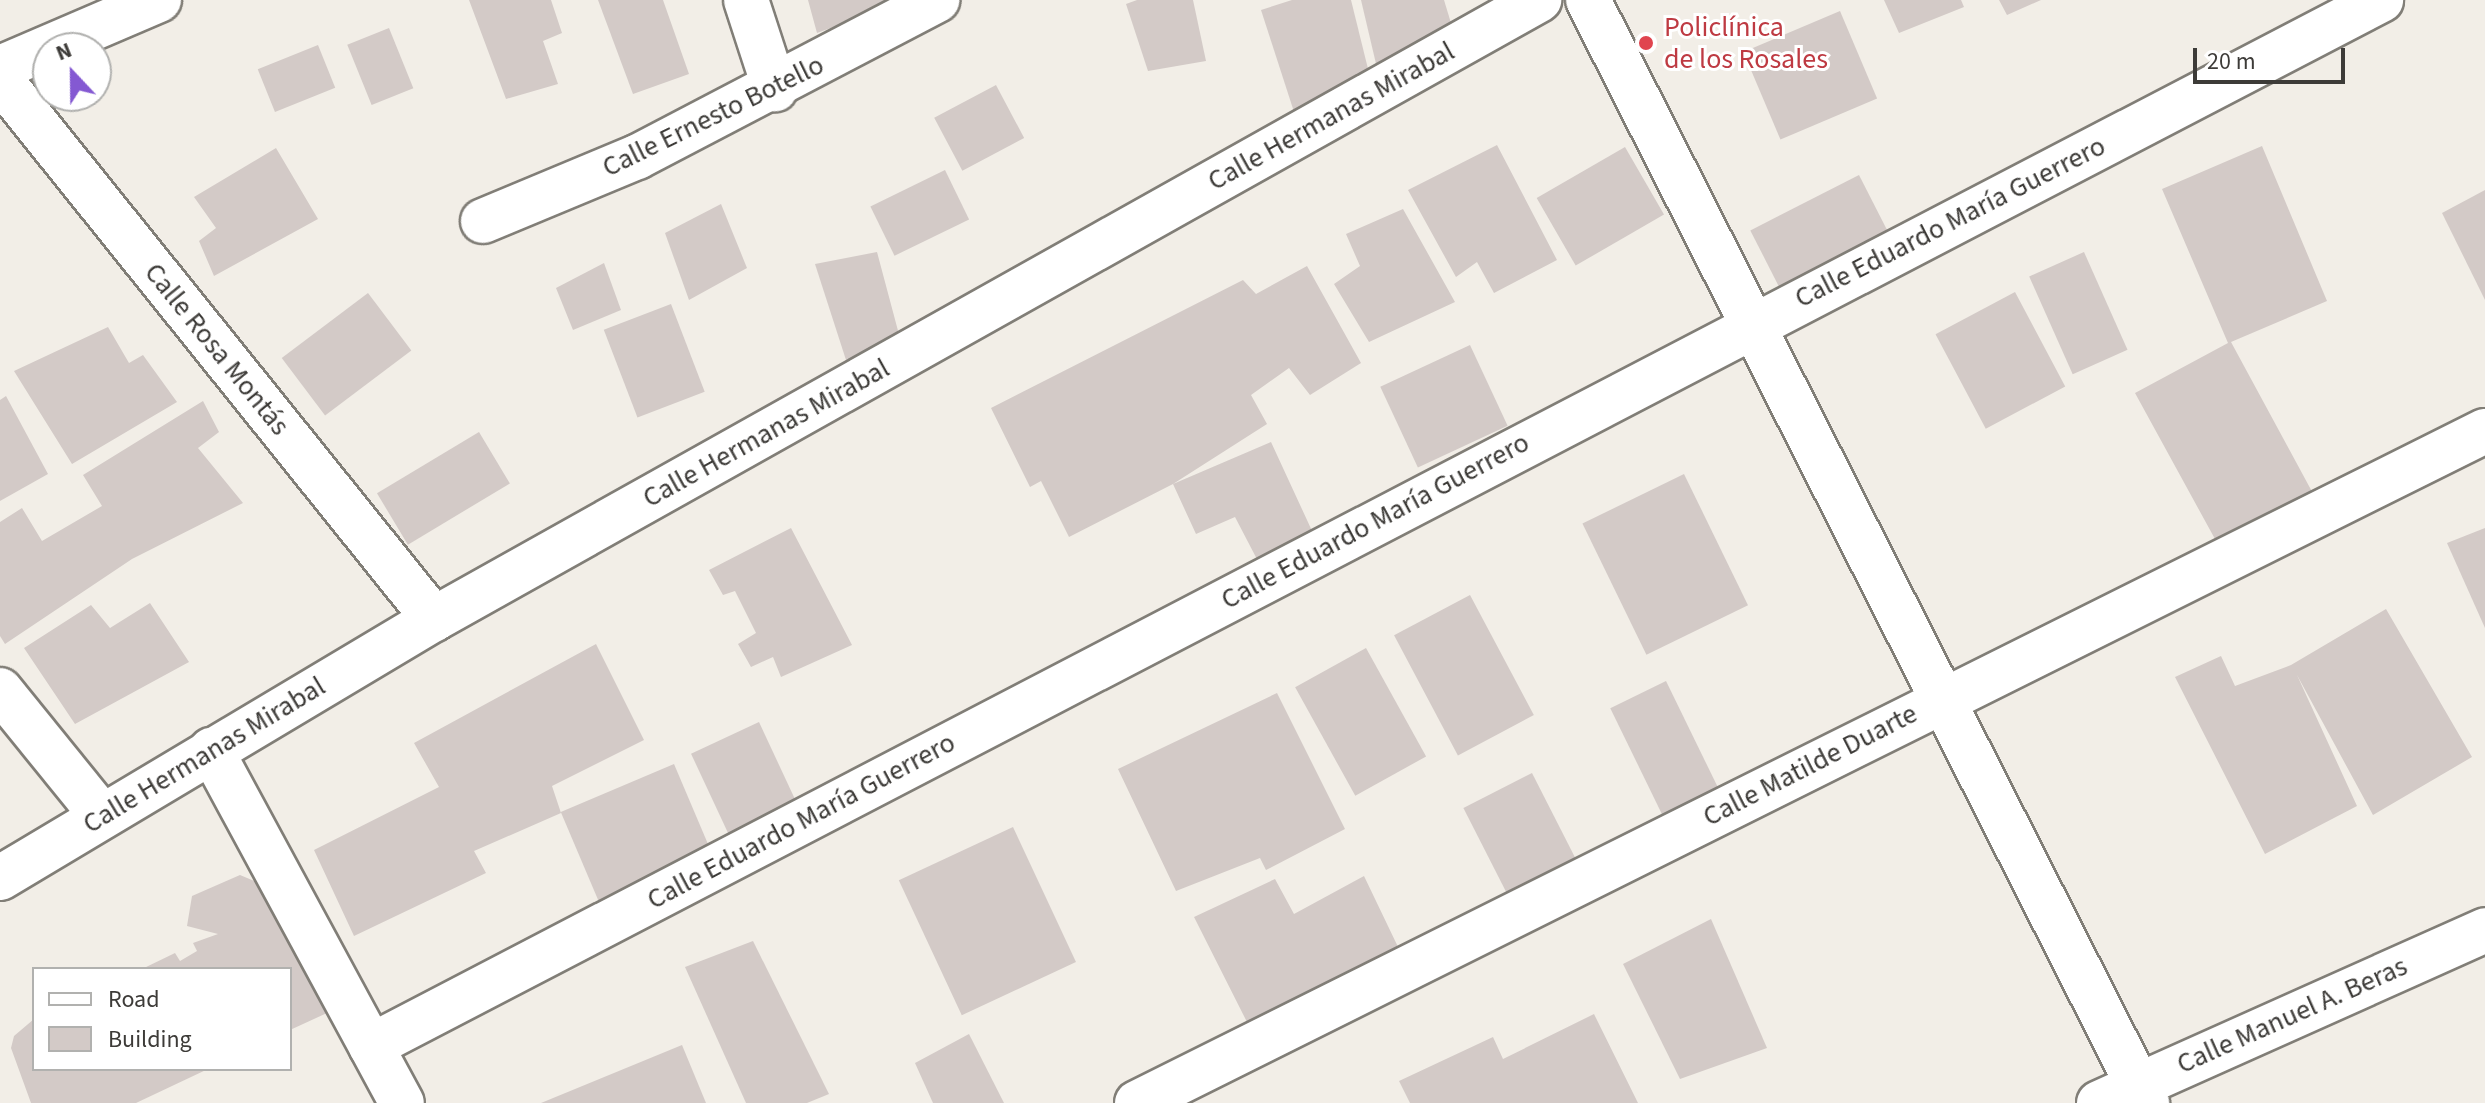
<!DOCTYPE html>
<html>
<head>
<meta charset="utf-8">
<style>
	body { margin:0 }
	#map { position:relative; width:2485px; height:1103px; overflow:hidden; background:#f2eee7; font-family:"Source Sans 3",sans-serif }
	div>[style] { position:absolute }
	.building>* { inset:0; background:#d3cac7; transform-origin:0 0 }
	.roads { filter:drop-shadow(2px 0 #817e77) drop-shadow(-2px 0 #817e77) drop-shadow(0 2px #817e77) drop-shadow(0 -2px #817e77) }
	.minor>* { height:44px; margin:-22px; padding:0 22px; transform-origin:22px; border-radius:22px; background:#fff }
	.dots>* { width:22px; height:22px; translate:-50% -50%; box-sizing:border-box; border:4px solid #fff; border-radius:50% }
	span { translate:-50% -50%; white-space:nowrap; text-align:center; line-height:1.15; -webkit-text-stroke:6px #fff; paint-order:stroke }
	.health-label { font-size:28px; color:#be3a42 }
	.left { translate:0 -50%; text-align:left }
	.street-label { font-size:28px; color:#3d3b38 }
	.legend { position:absolute; left:32px; top:967px; width:260px; height:104px; box-sizing:border-box; background:#fff; border:2px solid #b1b1af; margin:0; padding:10px 14px; list-style:none; font-size:24px; color:#3d3b38 }
	.legend li { display:flex; align-items:center; gap:16px; height:40px }
	.legend b { width:40px; border:2px solid #b1b1af }
	.north { position:absolute; left:32px; top:32px; width:80px; height:80px; box-sizing:border-box; background:#fff; border:2px solid #b1b1af; border-radius:50%; rotate:338deg; font-size:22px; font-weight:700; line-height:32px; text-align:center; color:#3d3b38 }
	.north::after { content:''; display:block; margin:auto; width:28px; height:36px; background:#8459d2; clip-path:polygon(50% 0,100% 100%,50% 72%,0 100%) }
	.scale { position:absolute; left:2193px; top:48px; width:152px; height:36px; box-sizing:border-box; border:4px solid #3d3b38; border-top:0; padding-left:10px; font-size:24px; line-height:28px; white-space:nowrap; color:#3d3b38; -webkit-text-stroke:6px #fff; paint-order:stroke }
</style>
</head>
<body>
<div id="map">
	<div class="building">
		<i style="clip-path:polygon(469px 0,551px 0,562px 33px,543px 41px,558px 84px,506px 99px)"></i>
		<i style="clip-path:polygon(598px 0,663px 0,689px 74px,633px 94px)"></i>
		<i style="clip-path:polygon(808px 0,907px 0,817px 33px)"></i>
		<i style="clip-path:polygon(1137px 0,1193px 0,1206px 61px,1148px 71px,1126px 4px)"></i>
		<i style="clip-path:polygon(1292px 0,1351px 0,1371px 81px,1295px 115px,1261px 10px)"></i>
		<i style="clip-path:polygon(1361px 0,1444px 0,1454px 33px,1377px 68px)"></i>
		<i style="clip-path:polygon(1884px 0,1961px 0,1964px 7px,1899px 33px)"></i>
		<i style="clip-path:polygon(1999px 0,2041px 0,2007px 15px)"></i>
		<i style="left:1840px;top:11px;width:95px;height:105px;rotate:67deg"></i>
		<i style="left:389px;top:28px;width:65px;height:45px;rotate:68deg"></i>
		<i style="left:318px;top:45px;width:46px;height:65px;rotate:68deg"></i>
		<i style="left:996px;top:85px;width:60px;height:70px;rotate:62deg"></i>
		<i style="clip-path:polygon(1497px 145px,1557px 260px,1494px 293px,1477px 262px,1456px 277px,1408px 190px)"></i>
		<i style="clip-path:polygon(2262px 146px,2327px 301px,2231px 342px,2316px 499px,2221px 550px,2135px 393px,2228px 343px,2162px 189px)"></i>
		<i style="left:1625px;top:147px;width:78px;height:102px;rotate:60deg"></i>
		<i style="clip-path:polygon(276px 148px,318px 219px,214px 276px,199px 241px,216px 228px,194px 197px)"></i>
		<i style="left:945px;top:170px;width:55px;height:83px;rotate:64deg"></i>
		<i style="left:1859px;top:175px;width:68px;height:122px;rotate:63deg"></i>
		<i style="clip-path:polygon(2485px 190px,2485px 300px,2442px 213px)"></i>
		<i style="clip-path:polygon(721px 204px,747px 268px,689px 300px,665px 233px)"></i>
		<i style="clip-path:polygon(1403px 209px,1455px 302px,1369px 342px,1334px 284px,1360px 266px,1346px 234px)"></i>
		<i style="clip-path:polygon(877px 252px,901px 342px,846px 360px,815px 264px)"></i>
		<i style="left:2084px;top:252px;width:107px;height:60px;rotate:66deg"></i>
		<i style="clip-path:polygon(604px 263px,621px 310px,573px 330px,556px 288px)"></i>
		<i style="clip-path:polygon(1307px 266px,1361px 363px,1310px 395px,1289px 368px,1251px 395px,1267px 424px,1173px 484px,1271px 442px,1313px 533px,1260px 565px,1235px 517px,1196px 534px,1173px 484px,1069px 537px,1041px 481px,1030px 487px,991px 408px,1243px 280px,1256px 294px)"></i>
		<i style="left:2015px;top:292px;width:107px;height:90px;rotate:62deg"></i>
		<i style="left:368px;top:293px;width:72px;height:108px;rotate:53deg"></i>
		<i style="left:671px;top:304px;width:94px;height:72px;rotate:69deg"></i>
		<i style="clip-path:polygon(108px 327px,129px 363px,143px 355px,177px 402px,72px 464px,14px 371px)"></i>
		<i style="left:1470px;top:345px;width:89px;height:99px;rotate:65deg"></i>
		<i style="clip-path:polygon(6px 396px,48px 474px,0 501px,0 400px)"></i>
		<i style="clip-path:polygon(203px 401px,219px 432px,198px 448px,243px 503px,132px 559px,5px 644px,0 636px,0 522px,22px 508px,42px 541px,102px 506px,83px 475px)"></i>
		<i style="left:479px;top:432px;width:60px;height:119px;rotate:59deg"></i>
		<i style="left:1684px;top:474px;width:146px;height:113px;rotate:64deg"></i>
		<i style="clip-path:polygon(791px 528px,852px 645px,781px 677px,773px 657px,751px 667px,738px 644px,756px 633px,735px 591px,723px 595px,709px 570px)"></i>
		<i style="clip-path:polygon(2485px 528px,2485px 628px,2447px 543px)"></i>
		<i style="left:1470px;top:595px;width:136px;height:86px;rotate:62deg"></i>
		<i style="clip-path:polygon(150px 603px,189px 662px,75px 724px,24px 648px,91px 605px,110px 628px)"></i>
		<i style="clip-path:polygon(2386px 609px,2472px 757px,2373px 815px,2297px 675px,2357px 806px,2265px 854px,2175px 677px,2221px 656px,2235px 686px,2291px 665px)"></i>
		<i style="clip-path:polygon(596px 644px,644px 740px,552px 786px,561px 813px,474px 851px,486px 873px,354px 936px,314px 850px,439px 787px,414px 743px)"></i>
		<i style="left:1366px;top:648px;width:124px;height:81px;rotate:61deg"></i>
		<i style="left:1666px;top:681px;width:123px;height:62px;rotate:64deg"></i>
		<i style="clip-path:polygon(1277px 693px,1345px 829px,1266px 870px,1260px 858px,1176px 891px,1118px 769px)"></i>
		<i style="left:759px;top:722px;width:89px;height:75px;rotate:65deg"></i>
		<i style="left:674px;top:764px;width:100px;height:123px;rotate:67deg"></i>
		<i style="left:1532px;top:773px;width:101px;height:77px;rotate:63deg"></i>
		<i style="left:1013px;top:827px;width:149px;height:126px;rotate:65deg"></i>
		<i style="clip-path:polygon(240px 875px,268px 887px,327px 1013px,290px 1030px,290px 969px,142px 969px,175px 953px,180px 961px,197px 951px,193px 943px,218px 934px,187px 926px,192px 896px)"></i>
		<i style="clip-path:polygon(1364px 876px,1399px 949px,1249px 1026px,1194px 917px,1275px 879px,1294px 914px)"></i>
		<i style="clip-path:polygon(1711px 919px,1767px 1048px,1680px 1079px,1623px 964px)"></i>
		<i style="clip-path:polygon(753px 941px,829px 1094px,807px 1103px,746px 1103px,685px 967px)"></i>
		<i style="clip-path:polygon(1594px 1014px,1638px 1103px,1410px 1103px,1399px 1081px,1493px 1037px,1503px 1059px)"></i>
		<i style="clip-path:polygon(34px 1019px,34px 1069px,208px 1069px,136px 1103px,31px 1103px,11px 1048px,14px 1036px)"></i>
		<i style="clip-path:polygon(969px 1034px,1004px 1103px,933px 1103px,915px 1063px)"></i>
		<i style="clip-path:polygon(682px 1045px,706px 1103px,541px 1103px)"></i>
	</div>
	<div class="roads">
		<div class="minor">
			<i style="left:746px;top:0;width:94px;rotate:72deg"></i>
			<i style="left:1588px;top:0;width:1237px;rotate:63.12deg"></i>
			<i style="left:0;top:68px;width:173px;rotate:-23.2deg"></i>
			<i style="left:0;top:79px;width:693px;rotate:51.21deg"></i>
			<i style="left:483px;top:221px;width:167px;rotate:-22.6deg"></i>
			<i style="left:637px;top:157px;width:339px;rotate:-27.6deg"></i>
			<i style="left:0;top:690px;width:162px;rotate:51deg"></i>
			<i style="left:211px;top:750px;width:401px;rotate:61.6deg"></i>
			<i style="left:0;top:878px;width:505px;rotate:-30.83deg"></i>
			<i style="left:434px;top:619px;width:1267px;rotate:-29.26deg"></i>
			<i style="left:371px;top:1046px;width:2266px;rotate:-27.49deg"></i>
			<i style="left:1137px;top:1103px;width:1506px;rotate:-26.5deg"></i>
			<i style="left:2099px;top:1103px;width:423px;rotate:-24.1deg"></i>
		</div>
	</div>
	<div class="dots">
		<i style="left:1646px;top:43px;background:#e0444e"></i>
	</div>
	<div class="health-label">
		<span class="left" style="left:1664px;top:43px">Policlínica<br>de los Rosales</span>
	</div>
	<div class="street-label">
		<span style="left:713px;top:116px;rotate:-26deg">Calle Ernesto Botello</span>
		<span style="left:1331px;top:116px;rotate:-29deg">Calle Hermanas Mirabal</span>
		<span style="left:1950px;top:222px;rotate:-27deg">Calle Eduardo María Guerrero</span>
		<span style="left:217px;top:349px;rotate:51deg">Calle Rosa Montás</span>
		<span style="left:766px;top:433px;rotate:-29deg">Calle Hermanas Mirabal</span>
		<span style="left:1375px;top:521px;rotate:-28deg">Calle Eduardo María Guerrero</span>
		<span style="left:204px;top:755px;rotate:-31deg">Calle Hermanas Mirabal</span>
		<span style="left:1810px;top:765px;rotate:-27deg">Calle Matilde Duarte</span>
		<span style="left:801px;top:821px;rotate:-28deg">Calle Eduardo María Guerrero</span>
		<span style="left:2292px;top:1015px;rotate:-24deg">Calle Manuel A. Beras</span>
	</div>
	<ul class="legend">
	<li><b style="height:10px;background:#fff"></b>Road</li>
	<li><b style="height:22px;background:#d3cac7"></b>Building</li>
	</ul>
	<div class="north">N</div>
	<div class="scale">20 m</div>
</div>
</body>
</html>
